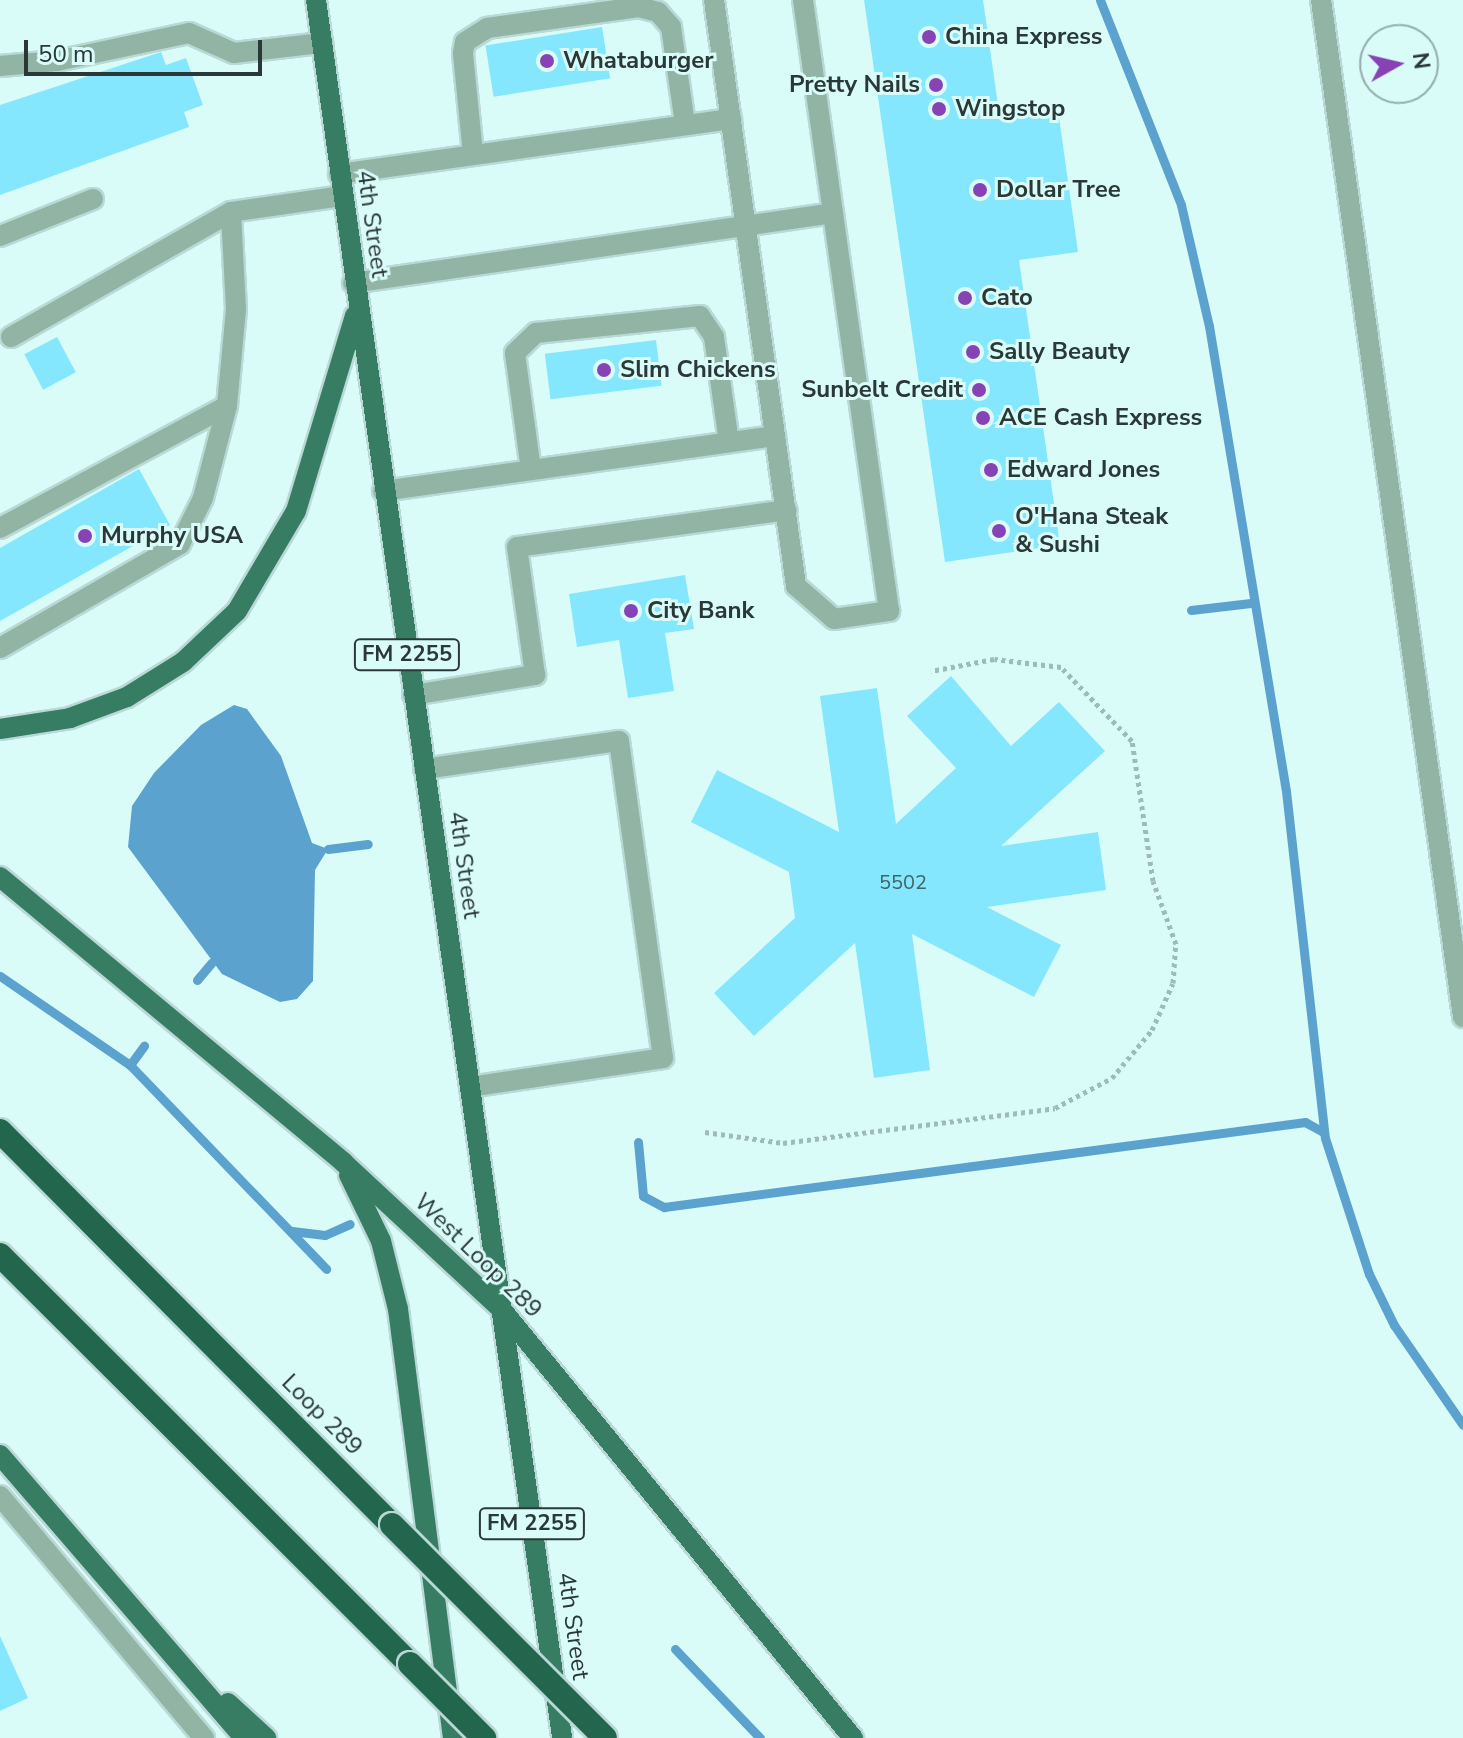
<!DOCTYPE html>
<html>
<head>
<meta charset="utf-8">
<style>
	body { margin:0 }
	#map { position:relative; width:1463px; height:1738px; overflow:hidden; background:#d9fcf9; font-family:"Nunito Sans",sans-serif }
	div>[style] { position:absolute }
	.water>* { inset:0; background:#5ba2ce }
	.stream>* { height:9px; margin:-4.5px; padding:0 4.5px; transform-origin:4.5px; border-radius:4.5px; background:#5ba2ce }
	.building>* { inset:0; background:#85e7fd; transform-origin:0 0 }
	.path>* { height:5px; margin-top:-2.5px; transform-origin:0; background:repeating-linear-gradient(90deg,#9fbbb8 0 4px,transparent 0 8px) }
	.roads { filter:drop-shadow(2px 0 #bad9d6) drop-shadow(-2px 0 #bad9d6) drop-shadow(0 2px #bad9d6) drop-shadow(0 -2px #bad9d6) }
	.minor>* { height:20px; margin:-10px; padding:0 10px; transform-origin:10px; border-radius:10px; background:#91b4a4 }
	.major>* { height:20px; margin:-10px; padding:0 10px; transform-origin:10px; border-radius:10px; background:#367d63 }
	.highway>* { height:24px; margin:-12px; padding:0 12px; transform-origin:12px; border-radius:12px; background:#23664e }
	.bridges { filter:drop-shadow(2px 0 #bad9d6) drop-shadow(-2px 0 #bad9d6) drop-shadow(0 2px #bad9d6) drop-shadow(0 -2px #bad9d6) }
	.highway-bridge>* { height:24px; margin:-12px; padding:0 12px; transform-origin:12px; border-radius:12px; background:#23664e }
	.dots>* { width:22px; height:22px; translate:-50% -50%; box-sizing:border-box; border:4px solid #d9fcf9; border-radius:50% }
	span { translate:-50% -50%; white-space:nowrap; text-align:center; line-height:1.15; -webkit-text-stroke:6px #d9fcf9; paint-order:stroke }
	.number-label { font-size:20px; color:#416468 }
	.number-label span { -webkit-text-stroke-width:0 }
	.shield-label span { padding:2px 6px; background:#d9fcf9; border:2px solid; border-radius:6px; -webkit-text-stroke-width:0 }
	.shield-label { font-size:22px; color:#2a3837; font-weight:700 }
	.poi-label { font-size:24px; color:#2a3837; font-weight:700 }
	.left { translate:0 -50%; text-align:left }
	.right { translate:-100% -50%; text-align:right }
	.street-label { font-size:24px; color:#2a3837 }
	.north { position:absolute; left:1359px; top:24px; width:80px; height:80px; box-sizing:border-box; background:#d9fcf9; border:2px solid #93aeab; border-radius:50%; rotate:82deg; font-size:22px; font-weight:700; line-height:32px; text-align:center; color:#2a3837 }
	.north::after { content:''; display:block; margin:auto; width:28px; height:36px; background:#8743b6; clip-path:polygon(50% 0,100% 100%,50% 72%,0 100%) }
	.scale { position:absolute; left:24px; top:40px; width:238px; height:36px; box-sizing:border-box; border:4px solid #2a3837; border-top:0; padding-left:10px; font-size:24px; line-height:28px; white-space:nowrap; color:#2a3837; -webkit-text-stroke:6px #d9fcf9; paint-order:stroke }
</style>
</head>
<body>
<div id="map">
	<div class="water">
		<i style="clip-path:polygon(234px 705px,247px 709px,281px 756px,312px 843px,328px 849px,315px 870px,313px 981px,297px 999px,280px 1002px,222px 974px,128px 847px,132px 806px,154px 773px,201px 725px)"></i>
	</div>
	<div class="stream">
		<i style="left:1100px;top:0;width:220px;rotate:68.4deg"></i>
		<i style="left:1181px;top:205px;width:124px;rotate:77deg"></i>
		<i style="left:1209px;top:326px;width:471px;rotate:80.6deg"></i>
		<i style="left:1286px;top:791px;width:349px;rotate:83.6deg"></i>
		<i style="left:1325px;top:1138px;width:143px;rotate:72.1deg"></i>
		<i style="left:1369px;top:1274px;width:57px;rotate:63.9deg"></i>
		<i style="left:1394px;top:1325px;width:121px;rotate:55.4deg"></i>
		<i style="left:1191px;top:610px;width:60px;rotate:-6.7deg"></i>
		<i style="left:328px;top:849px;width:40px;rotate:-7.1deg"></i>
		<i style="left:0;top:976px;width:158px;rotate:34.4deg"></i>
		<i style="left:130px;top:1065px;width:24px;rotate:-54deg"></i>
		<i style="left:197px;top:980px;width:23px;rotate:-50deg"></i>
		<i style="left:130px;top:1065px;width:283px;rotate:46.1deg"></i>
		<i style="left:638px;top:1142px;width:54px;rotate:84.7deg"></i>
		<i style="left:643px;top:1196px;width:24px;rotate:28deg"></i>
		<i style="left:664px;top:1207px;width:647px;rotate:-7.55deg"></i>
		<i style="left:1305px;top:1122px;width:21px;rotate:29deg"></i>
		<i style="left:292px;top:1231px;width:33px;rotate:7deg"></i>
		<i style="left:325px;top:1235px;width:27px;rotate:-24deg"></i>
		<i style="left:675px;top:1649px;width:123px;rotate:46.3deg"></i>
	</div>
	<div class="building">
		<i style="clip-path:polygon(864px 0,983px 0,999px 112px,1057px 103px,1078px 252px,1019px 260px,1060px 545px,945px 562px)"></i>
		<i style="left:602px;top:27px;width:52px;height:118px;rotate:81deg"></i>
		<i style="clip-path:polygon(161px 52px,166px 65px,186px 58px,203px 105px,184px 112px,189px 127px,0 195px,0 105px)"></i>
		<i style="left:57px;top:337px;width:40px;height:37px;rotate:62deg"></i>
		<i style="left:656px;top:340px;width:46px;height:112px;rotate:83deg"></i>
		<i style="clip-path:polygon(139px 469px,170px 525px,0 621px,0 548px)"></i>
		<i style="clip-path:polygon(685px 575px,694px 629px,665px 633px,674px 691px,628px 698px,619px 640px,577px 647px,569px 594px)"></i>
		<i style="clip-path:polygon(951px 676px,1011px 746px,1059px 702px,1105px 751px,1001px 846px,1098px 832px,1106px 890px,987px 907px,1061px 945px,1034px 997px,912px 934px,930px 1070px,874px 1078px,855px 943px,754px 1036px,714px 993px,795px 918px,789px 872px,691px 822px,717px 770px,839px 832px,820px 696px,877px 688px,896px 824px,956px 768px,907px 716px)"></i>
		<i style="clip-path:polygon(0 1636px,28px 1698px,0 1711px)"></i>
	</div>
	<div class="path">
		<i style="left:705px;top:1132px;width:79px;rotate:8deg"></i>
		<i style="left:783px;top:1143px;width:274px;rotate:-7.3deg"></i>
		<i style="left:1055px;top:1108px;width:64px;rotate:-27.8deg"></i>
		<i style="left:1112px;top:1078px;width:62px;rotate:-50.2deg"></i>
		<i style="left:1152px;top:1030px;width:51px;rotate:-65.9deg"></i>
		<i style="left:1173px;top:983px;width:39px;rotate:-86deg"></i>
		<i style="left:1176px;top:944px;width:67px;rotate:-110.1deg"></i>
		<i style="left:1153px;top:881px;width:142px;rotate:-98.5deg"></i>
		<i style="left:1132px;top:741px;width:103px;rotate:-133.8deg"></i>
		<i style="left:1061px;top:667px;width:67px;rotate:-173.2deg"></i>
		<i style="left:994px;top:659px;width:64px;rotate:169.2deg"></i>
	</div>
	<div class="roads">
		<div class="minor">
			<i style="left:714px;top:0;width:592px;rotate:82.03deg"></i>
			<i style="left:796px;top:586px;width:50px;rotate:41deg"></i>
			<i style="left:834px;top:619px;width:56px;rotate:-8.3deg"></i>
			<i style="left:889px;top:611px;width:617px;rotate:-98.01deg"></i>
			<i style="left:1321px;top:0;width:1027px;rotate:82.05deg"></i>
			<i style="left:0;top:66px;width:57px;rotate:-5deg"></i>
			<i style="left:57px;top:61px;width:135px;rotate:-12deg"></i>
			<i style="left:189px;top:33px;width:49px;rotate:24deg"></i>
			<i style="left:234px;top:53px;width:89px;rotate:-6.5deg"></i>
			<i style="left:473px;top:154px;width:101px;rotate:-95.7deg"></i>
			<i style="left:463px;top:53px;width:11px;rotate:-80deg"></i>
			<i style="left:465px;top:42px;width:26px;rotate:-32deg"></i>
			<i style="left:487px;top:28px;width:153px;rotate:-7.9deg"></i>
			<i style="left:639px;top:7px;width:20px;rotate:15deg"></i>
			<i style="left:658px;top:12px;width:20px;rotate:49deg"></i>
			<i style="left:671px;top:27px;width:98px;rotate:81.8deg"></i>
			<i style="left:339px;top:174px;width:396px;rotate:-8deg"></i>
			<i style="left:0;top:236px;width:100px;rotate:-21.7deg"></i>
			<i style="left:353px;top:283px;width:485px;rotate:-8.3deg"></i>
			<i style="left:11px;top:337px;width:253px;rotate:-29.6deg"></i>
			<i style="left:531px;top:470px;width:118px;rotate:-97.8deg"></i>
			<i style="left:515px;top:353px;width:29px;rotate:-44deg"></i>
			<i style="left:536px;top:333px;width:165px;rotate:-5.9deg"></i>
			<i style="left:700px;top:316px;width:25px;rotate:56deg"></i>
			<i style="left:714px;top:337px;width:106px;rotate:81.9deg"></i>
			<i style="left:383px;top:491px;width:396px;rotate:-8deg"></i>
			<i style="left:0;top:528px;width:258px;rotate:-28.3deg"></i>
			<i style="left:0;top:648px;width:208px;rotate:-30deg"></i>
			<i style="left:180px;top:544px;width:51px;rotate:-63.4deg"></i>
			<i style="left:203px;top:498px;width:95px;rotate:-75.4deg"></i>
			<i style="left:227px;top:406px;width:97px;rotate:-84.7deg"></i>
			<i style="left:236px;top:309px;width:97px;rotate:-93deg"></i>
			<i style="left:231px;top:212px;width:112px;rotate:-8.2deg"></i>
			<i style="left:413px;top:695px;width:124px;rotate:-9.3deg"></i>
			<i style="left:535px;top:675px;width:129px;rotate:-98deg"></i>
			<i style="left:517px;top:547px;width:272px;rotate:-7.8deg"></i>
			<i style="left:424px;top:769px;width:197px;rotate:-8.2deg"></i>
			<i style="left:619px;top:741px;width:320px;rotate:82.1deg"></i>
			<i style="left:663px;top:1058px;width:195px;rotate:171.5deg"></i>
			<i style="left:0;top:1496px;width:317px;rotate:49.9deg"></i>
		</div>
		<div class="major">
			<i style="left:316px;top:0;width:1755px;rotate:81.94deg"></i>
			<i style="left:0;top:729px;width:71px;rotate:-8.9deg"></i>
			<i style="left:70px;top:718px;width:61px;rotate:-20.2deg"></i>
			<i style="left:127px;top:697px;width:66px;rotate:-32deg"></i>
			<i style="left:183px;top:662px;width:74px;rotate:-43.4deg"></i>
			<i style="left:237px;top:611px;width:116px;rotate:-59.5deg"></i>
			<i style="left:296px;top:511px;width:204px;rotate:-73.2deg"></i>
			<i style="left:0;top:877px;width:446px;rotate:39.7deg"></i>
			<i style="left:343px;top:1162px;width:217px;rotate:42.9deg"></i>
			<i style="left:502px;top:1310px;width:554px;rotate:50.65deg"></i>
			<i style="left:349px;top:1175px;width:73px;rotate:64.1deg"></i>
			<i style="left:381px;top:1241px;width:70px;rotate:76deg"></i>
			<i style="left:398px;top:1309px;width:433px;rotate:82.7deg"></i>
			<i style="left:0;top:1455px;width:374px;rotate:49.2deg"></i>
			<i style="left:228px;top:1703px;width:52px;rotate:42.6deg"></i>
		</div>
		<div class="highway">
			<i style="left:0;top:1131px;width:556px;rotate:45.15deg"></i>
			<i style="left:0;top:1255px;width:579px;rotate:44.93deg"></i>
		</div>
	</div>
	<div class="bridges">
		<div class="highway-bridge">
			<i style="left:392px;top:1525px;width:301px;rotate:45deg"></i>
			<i style="left:410px;top:1664px;width:105px;rotate:45deg"></i>
		</div>
	</div>
	<div class="dots">
		<i style="left:929px;top:37px;background:#8743b6"></i>
		<i style="left:547px;top:61px;background:#8743b6"></i>
		<i style="left:936px;top:85px;background:#8743b6"></i>
		<i style="left:939px;top:109px;background:#8743b6"></i>
		<i style="left:980px;top:190px;background:#8743b6"></i>
		<i style="left:965px;top:298px;background:#8743b6"></i>
		<i style="left:973px;top:352px;background:#8743b6"></i>
		<i style="left:604px;top:370px;background:#8743b6"></i>
		<i style="left:979px;top:390px;background:#8743b6"></i>
		<i style="left:983px;top:418px;background:#8743b6"></i>
		<i style="left:991px;top:470px;background:#8743b6"></i>
		<i style="left:999px;top:531px;background:#8743b6"></i>
		<i style="left:85px;top:536px;background:#8743b6"></i>
		<i style="left:631px;top:611px;background:#8743b6"></i>
	</div>
	<div class="number-label">
		<span style="left:903px;top:882px">5502</span>
	</div>
	<div class="shield-label">
		<span style="left:407px;top:655px">FM 2255</span>
		<span style="left:532px;top:1524px">FM 2255</span>
	</div>
	<div class="poi-label">
		<span class="left" style="left:945px;top:37px">China Express</span>
		<span class="left" style="left:563px;top:61px">Whataburger</span>
		<span class="right" style="left:920px;top:85px">Pretty Nails</span>
		<span class="left" style="left:955px;top:109px">Wingstop</span>
		<span class="left" style="left:996px;top:190px">Dollar Tree</span>
		<span class="left" style="left:981px;top:298px">Cato</span>
		<span class="left" style="left:989px;top:352px">Sally Beauty</span>
		<span class="left" style="left:620px;top:370px">Slim Chickens</span>
		<span class="right" style="left:963px;top:390px">Sunbelt Credit</span>
		<span class="left" style="left:999px;top:418px">ACE Cash Express</span>
		<span class="left" style="left:1007px;top:470px">Edward Jones</span>
		<span class="left" style="left:1015px;top:531px">O'Hana Steak<br>&amp; Sushi</span>
		<span class="left" style="left:101px;top:536px">Murphy USA</span>
		<span class="left" style="left:647px;top:611px">City Bank</span>
	</div>
	<div class="street-label">
		<span style="left:372px;top:224px;rotate:82deg">4th Street</span>
		<span style="left:464px;top:865px;rotate:82deg">4th Street</span>
		<span style="left:478px;top:1256px;rotate:44deg">West Loop 289</span>
		<span style="left:322px;top:1415px;rotate:45deg">Loop 289</span>
		<span style="left:573px;top:1626px;rotate:82deg">4th Street</span>
	</div>
	<div class="north">N</div>
	<div class="scale">50 m</div>
</div>
</body>
</html>
